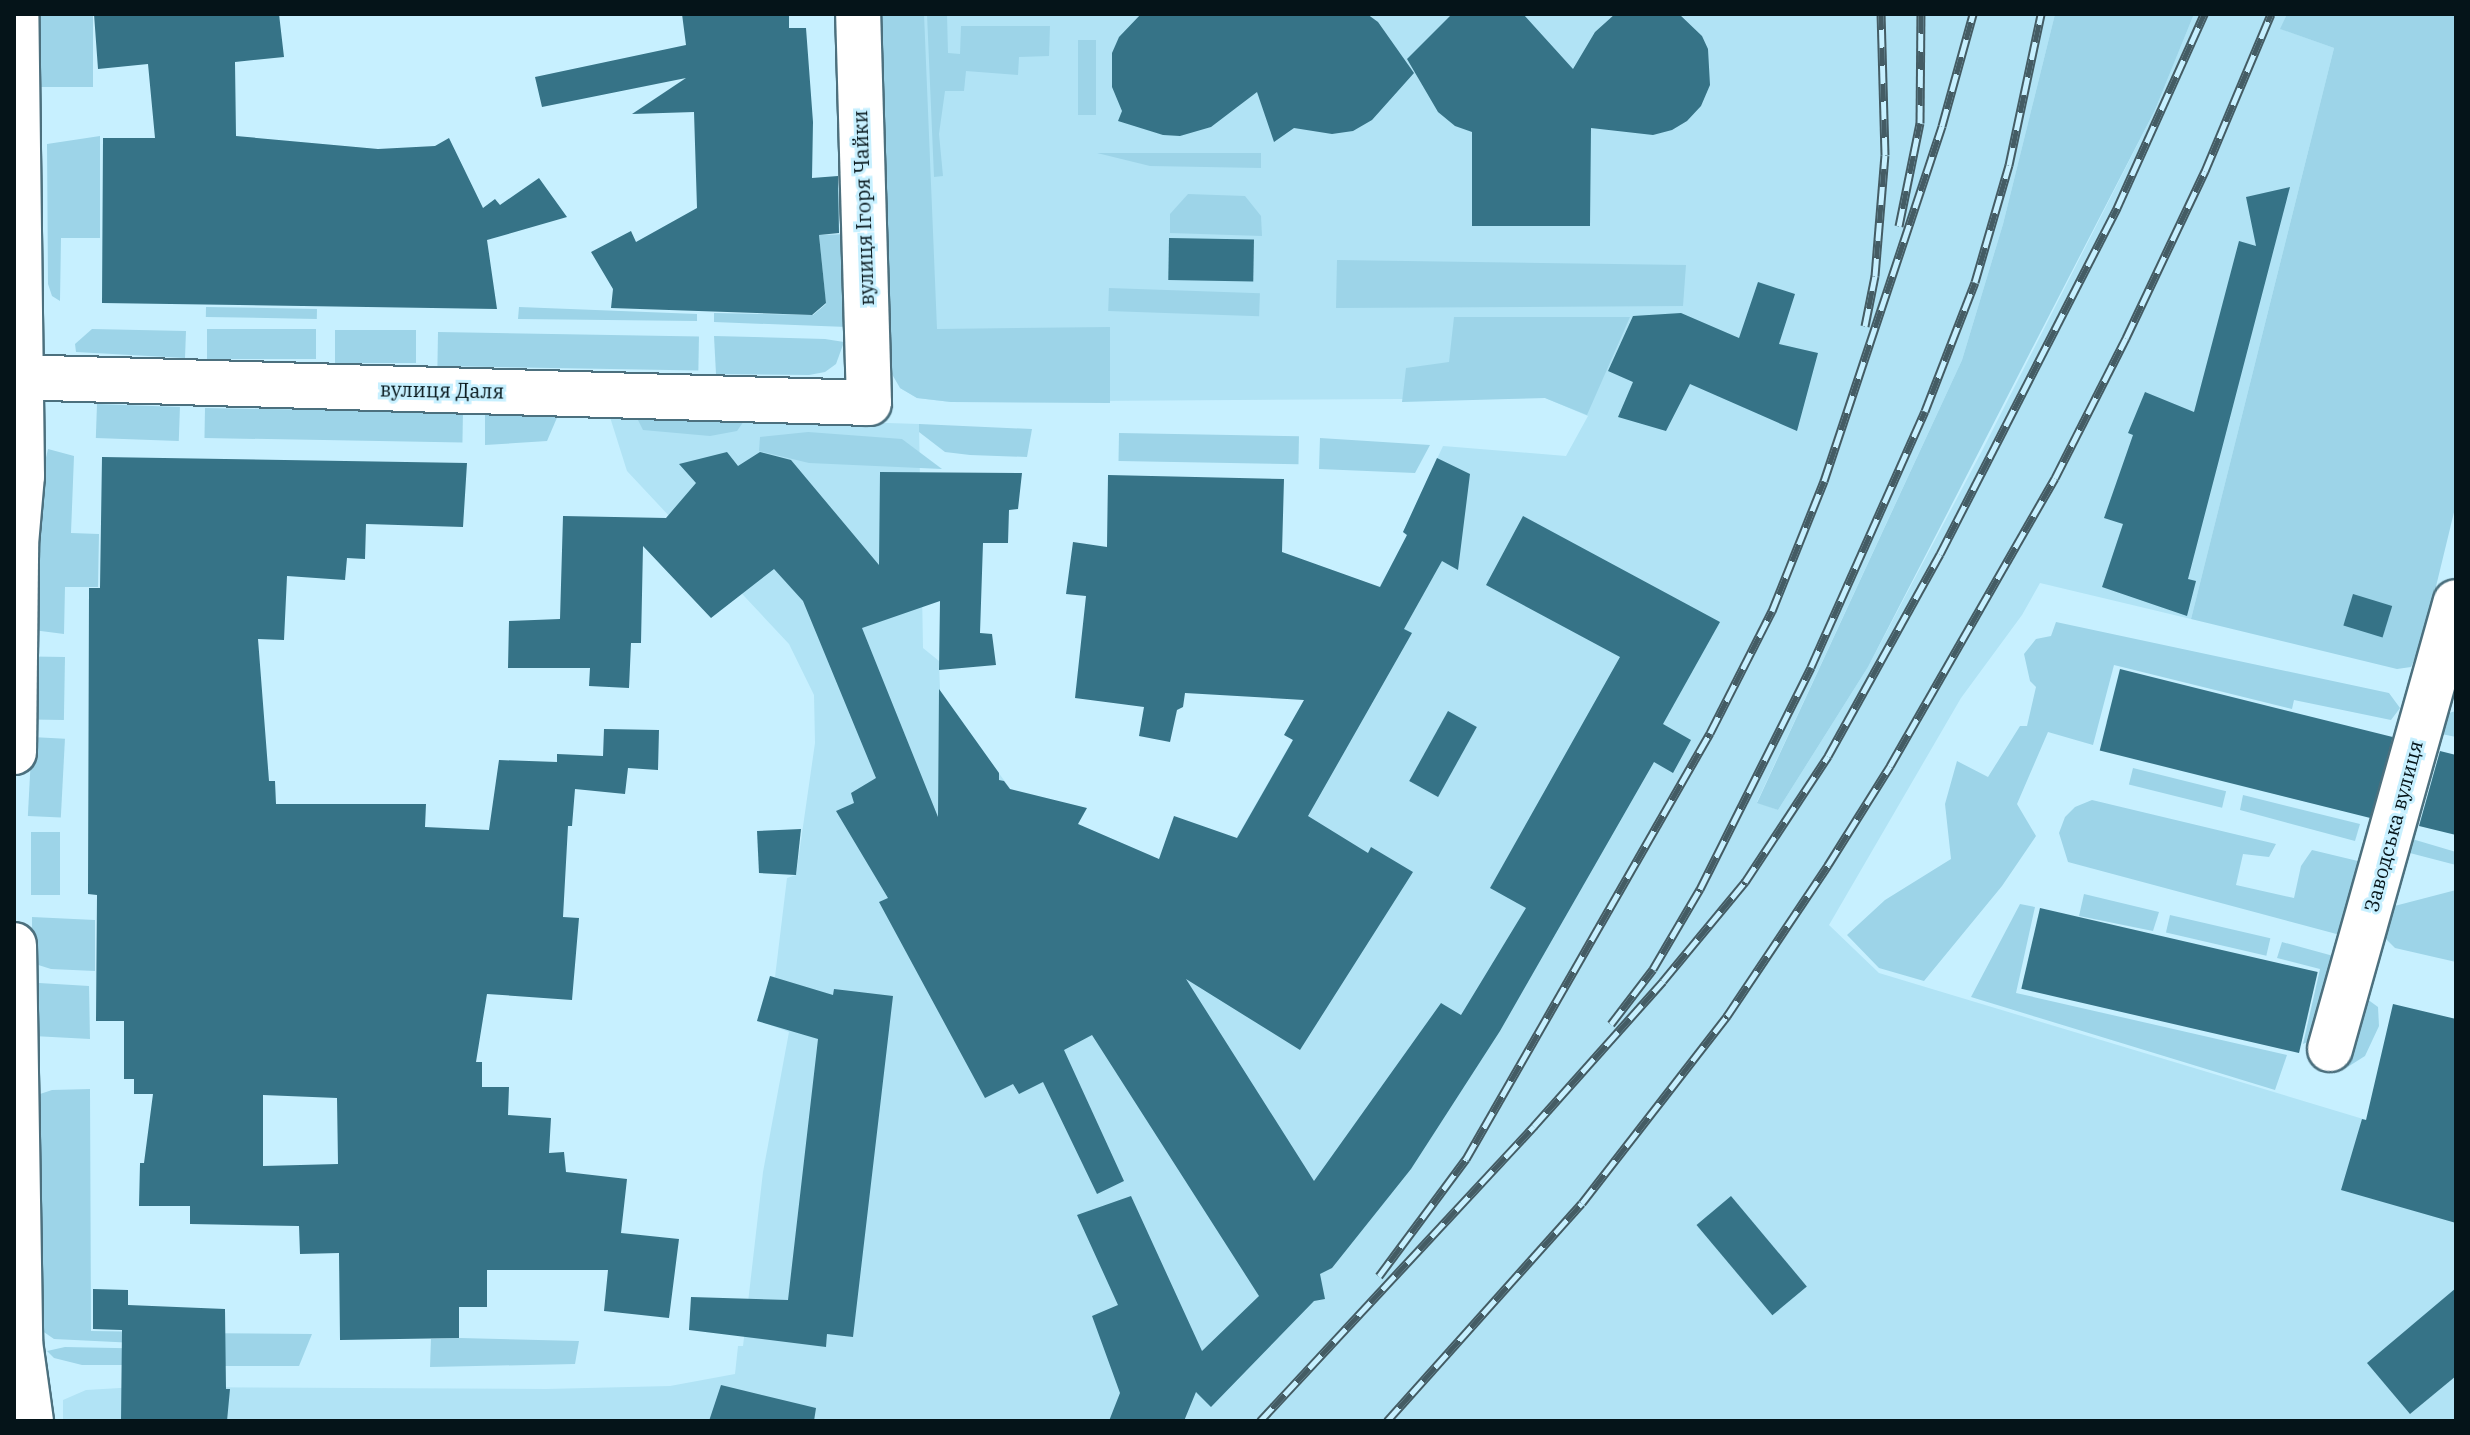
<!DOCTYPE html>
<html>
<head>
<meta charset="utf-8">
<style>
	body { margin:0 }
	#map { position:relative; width:2470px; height:1435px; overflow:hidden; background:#c7f0ff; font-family:"IBM Plex Serif",serif }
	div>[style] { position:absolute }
	.built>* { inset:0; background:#b1e3f5 }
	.green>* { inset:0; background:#9dd4e8; transform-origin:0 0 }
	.building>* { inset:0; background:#367387; transform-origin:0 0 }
	.roads { filter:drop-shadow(2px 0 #4c707e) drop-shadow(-2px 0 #4c707e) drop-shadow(0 2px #4c707e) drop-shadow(0 -2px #4c707e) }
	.minor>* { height:44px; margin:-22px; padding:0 22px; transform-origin:22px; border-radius:22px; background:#fff }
	.rail>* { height:9px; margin-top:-4.5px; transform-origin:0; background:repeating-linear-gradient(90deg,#c7f0ff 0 18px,#445c64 0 36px); box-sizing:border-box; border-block:2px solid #445c64 }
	span { translate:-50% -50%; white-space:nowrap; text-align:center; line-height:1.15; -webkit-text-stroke:6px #c7f0ff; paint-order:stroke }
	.street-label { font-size:20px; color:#051419 }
	.frame { position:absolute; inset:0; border:16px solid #051419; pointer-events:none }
</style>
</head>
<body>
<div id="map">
	<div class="built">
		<i style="clip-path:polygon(875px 14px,2055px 14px,2003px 224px,1962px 360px,1757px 802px,1778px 810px,1868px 667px,1983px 449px,2155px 110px,2194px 14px,2287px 14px,2281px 29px,2334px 48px,2191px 619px,2040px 583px,2022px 615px,1961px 698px,1829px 925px,1879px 973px,2456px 1147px,2456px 1421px,63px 1421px,63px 1400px,86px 1390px,137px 1387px,546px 1389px,670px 1386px,735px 1374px,738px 1346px,743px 1346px,763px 1172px,789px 1032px,757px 1020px,771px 976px,775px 977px,787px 878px,796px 875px,815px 743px,814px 695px,789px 644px,627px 471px,609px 414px,919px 424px,923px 648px,939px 661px,940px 690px,1030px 817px,1197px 907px,1368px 608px,1407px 536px,1403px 532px,1443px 446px,1566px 456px,1588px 416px,1545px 398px,951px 402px,917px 398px,900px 388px)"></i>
	</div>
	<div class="green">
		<i style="left:36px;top:14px;width:57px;height:73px"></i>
		<i style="clip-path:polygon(875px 14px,924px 14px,937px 329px,1110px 327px,1110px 403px,951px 402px,917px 398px,900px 388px,889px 369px)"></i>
		<i style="clip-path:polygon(927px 14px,947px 14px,948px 53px,960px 54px,961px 26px,1050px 26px,1049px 56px,1019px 57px,1018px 75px,966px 71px,964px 91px,945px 91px,939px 134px,943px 176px,934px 177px)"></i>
		<i style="clip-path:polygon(2055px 14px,2194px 14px,2155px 110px,1868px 667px,1778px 810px,1757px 803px,1962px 360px,2003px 224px)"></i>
		<i style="clip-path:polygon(2287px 14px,2456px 14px,2456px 504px,2423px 640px,2411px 667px,2397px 669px,2191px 619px,2334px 48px,2280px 29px)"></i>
		<i style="left:1078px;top:40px;width:18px;height:75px"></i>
		<i style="clip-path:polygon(100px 136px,100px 238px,61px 238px,60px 301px,52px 296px,48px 284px,47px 144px)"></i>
		<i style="clip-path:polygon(1097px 153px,1261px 153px,1261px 168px,1150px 166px)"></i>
		<i style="clip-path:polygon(1188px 194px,1245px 196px,1261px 216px,1262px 236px,1170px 233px,1170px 214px)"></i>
		<i style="clip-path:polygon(848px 234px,847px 327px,714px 322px,714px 313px,813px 315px,826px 304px,819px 235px)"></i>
		<i style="clip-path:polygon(1337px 260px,1686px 265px,1683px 306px,1336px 308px)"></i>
		<i style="left:1109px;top:288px;width:151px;height:23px;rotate:2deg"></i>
		<i style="left:206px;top:307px;width:111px;height:10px;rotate:1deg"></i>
		<i style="clip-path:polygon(519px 307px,697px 314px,697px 321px,518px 319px)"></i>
		<i style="clip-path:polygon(1454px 317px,1630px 317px,1587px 415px,1545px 398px,1402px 402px,1406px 368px,1449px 362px)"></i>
		<i style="clip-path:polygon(92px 329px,186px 331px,185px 358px,76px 352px,75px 344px)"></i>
		<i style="left:207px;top:329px;width:109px;height:30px"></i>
		<i style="left:335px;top:330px;width:81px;height:33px"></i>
		<i style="left:438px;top:332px;width:261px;height:34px;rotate:1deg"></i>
		<i style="clip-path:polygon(714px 336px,825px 339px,844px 342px,836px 364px,825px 372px,809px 375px,716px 374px)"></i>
		<i style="left:97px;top:404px;width:83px;height:34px;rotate:2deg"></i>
		<i style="left:205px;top:408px;width:258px;height:30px;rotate:1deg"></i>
		<i style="clip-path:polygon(485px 413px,559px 413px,547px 441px,485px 445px)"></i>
		<i style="clip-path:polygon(636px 416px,746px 418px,737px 431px,710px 436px,643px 430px)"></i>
		<i style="clip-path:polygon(919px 424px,1032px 429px,1027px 457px,970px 455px,945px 452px,919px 432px)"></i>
		<i style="clip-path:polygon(808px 432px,902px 439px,942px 469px,809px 463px,759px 451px,760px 437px)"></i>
		<i style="left:1119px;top:433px;width:180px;height:28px;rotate:1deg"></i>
		<i style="clip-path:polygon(1320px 438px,1430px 445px,1415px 473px,1319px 469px)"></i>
		<i style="clip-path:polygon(48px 449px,74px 456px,71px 533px,99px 534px,98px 587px,65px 587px,64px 634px,33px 630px,41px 479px)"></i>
		<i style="clip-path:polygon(2056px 622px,2389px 693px,2400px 708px,2391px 720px,2294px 700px,2292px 709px,2114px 665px,2093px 745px,2048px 732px,2017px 804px,2036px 836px,2002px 886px,1924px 981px,1879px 968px,1847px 935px,1885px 900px,1951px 859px,1945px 804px,1957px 761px,1988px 777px,2020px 726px,2027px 726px,2036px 687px,2030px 681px,2024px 654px,2036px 639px,2051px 636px)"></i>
		<i style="left:65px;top:657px;width:63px;height:32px;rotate:91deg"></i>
		<i style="clip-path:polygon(2456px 711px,2456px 737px,2432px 732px,2445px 714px)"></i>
		<i style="left:32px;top:737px;width:33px;height:79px;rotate:3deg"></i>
		<i style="left:2133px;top:768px;width:96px;height:17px;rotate:14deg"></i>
		<i style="clip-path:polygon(2243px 795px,2360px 824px,2355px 841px,2240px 810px)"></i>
		<i style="clip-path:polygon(2092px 800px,2276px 844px,2269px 857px,2243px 854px,2236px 885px,2294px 898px,2301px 866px,2312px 850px,2362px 862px,2344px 936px,2068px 862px,2059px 833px,2065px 817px,2075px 807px)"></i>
		<i style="left:60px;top:832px;width:63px;height:29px;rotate:90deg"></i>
		<i style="clip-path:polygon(2402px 836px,2456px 852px,2456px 865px,2406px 852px)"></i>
		<i style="clip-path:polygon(2456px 890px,2456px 962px,2395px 948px,2386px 939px,2379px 925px,2383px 909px)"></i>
		<i style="clip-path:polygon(2084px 894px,2159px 912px,2153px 931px,2079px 916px)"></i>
		<i style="clip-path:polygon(2020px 904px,2035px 907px,2016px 993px,2287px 1055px,2275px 1090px,1971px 997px)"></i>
		<i style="left:2170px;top:915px;width:103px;height:18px;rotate:13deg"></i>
		<i style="clip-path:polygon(32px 917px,95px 920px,95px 971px,51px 969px,32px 963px)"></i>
		<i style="clip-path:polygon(2282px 942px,2337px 957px,2312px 1040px,2303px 1044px,2320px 969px,2277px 958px)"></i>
		<i style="clip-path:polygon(39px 983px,89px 986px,90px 1039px,33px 1036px,32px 986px)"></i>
		<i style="clip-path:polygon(2367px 999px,2378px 1007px,2379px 1026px,2365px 1056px,2346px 1068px,2341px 1055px,2355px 1000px)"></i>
		<i style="clip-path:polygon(90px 1089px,91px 1331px,159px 1332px,156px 1344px,54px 1339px,38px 1328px,34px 1096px,52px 1090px)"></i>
		<i style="clip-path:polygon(182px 1333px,312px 1334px,299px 1366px,188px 1366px)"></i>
		<i style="clip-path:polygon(431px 1339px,460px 1338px,579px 1341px,575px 1364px,430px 1367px)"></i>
		<i style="clip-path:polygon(65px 1347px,164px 1349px,166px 1365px,82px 1365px,54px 1358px,47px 1351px)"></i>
	</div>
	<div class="building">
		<i style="clip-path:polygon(94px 14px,279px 14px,284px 57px,235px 62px,236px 136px,378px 149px,435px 146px,449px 138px,483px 208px,495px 199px,500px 205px,539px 178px,567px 217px,487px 240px,497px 309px,102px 303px,103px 138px,155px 138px,148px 64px,98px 69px)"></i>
		<i style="clip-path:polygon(682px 14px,789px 14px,789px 28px,806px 28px,813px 122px,812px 178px,838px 176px,839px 233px,819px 235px,826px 303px,812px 315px,611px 308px,613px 289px,591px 252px,631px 231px,636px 242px,697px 208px,694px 112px,632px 114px,686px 78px,542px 107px,535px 77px,686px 45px)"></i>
		<i style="clip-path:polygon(1141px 14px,1367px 14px,1378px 22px,1414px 73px,1372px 120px,1353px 131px,1332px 134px,1294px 128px,1274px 142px,1257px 92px,1211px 127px,1180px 136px,1163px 135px,1118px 121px,1122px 111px,1112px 87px,1112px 53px,1119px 37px)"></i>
		<i style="clip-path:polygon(1452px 14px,1523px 14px,1573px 69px,1595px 32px,1615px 14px,1679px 14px,1702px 36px,1708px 49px,1710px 85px,1701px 106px,1687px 121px,1672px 130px,1653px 135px,1591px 128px,1590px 226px,1472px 226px,1472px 132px,1455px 126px,1438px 112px,1407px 59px)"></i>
		<i style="clip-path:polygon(2290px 187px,2188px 579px,2196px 581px,2187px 616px,2102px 587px,2123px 524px,2104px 518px,2133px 435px,2128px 433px,2145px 392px,2194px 412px,2239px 241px,2256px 246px,2246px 197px)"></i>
		<i style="left:1169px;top:238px;width:85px;height:42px;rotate:1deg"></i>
		<i style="clip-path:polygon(1758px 282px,1795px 294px,1779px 344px,1818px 353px,1797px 431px,1690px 384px,1666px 431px,1618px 417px,1633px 382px,1608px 371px,1633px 316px,1681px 313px,1739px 338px)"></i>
		<i style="clip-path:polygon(727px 452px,738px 466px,760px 452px,791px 460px,879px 565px,880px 472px,1022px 473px,1018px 509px,1009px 510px,1008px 543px,983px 543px,980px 633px,992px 634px,996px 665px,939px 670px,940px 601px,862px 628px,938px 817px,939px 689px,999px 773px,999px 780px,1004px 781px,1010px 789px,1087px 808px,1078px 824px,1159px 859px,1174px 816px,1237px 838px,1293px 740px,1284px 735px,1304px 700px,1185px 693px,1183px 707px,1177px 710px,1170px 742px,1139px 736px,1144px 707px,1075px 698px,1086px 596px,1066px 594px,1073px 542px,1107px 547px,1108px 475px,1284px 479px,1282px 552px,1380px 587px,1407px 535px,1403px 532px,1437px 458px,1470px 474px,1458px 570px,1442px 561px,1404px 629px,1412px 633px,1308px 816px,1368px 853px,1371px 847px,1413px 872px,1300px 1050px,1186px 979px,1314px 1181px,1441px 1003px,1461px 1015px,1526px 908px,1490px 888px,1620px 657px,1486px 585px,1523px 516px,1720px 622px,1663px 724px,1691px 740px,1673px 773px,1654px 762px,1500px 1031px,1411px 1169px,1332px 1268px,1320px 1274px,1325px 1299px,1314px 1301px,1211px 1407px,1196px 1392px,1184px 1421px,1109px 1421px,1120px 1393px,1092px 1316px,1118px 1305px,1077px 1215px,1131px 1196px,1202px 1351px,1259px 1296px,1092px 1035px,1064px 1050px,1124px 1181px,1097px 1194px,1043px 1082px,1019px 1094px,1013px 1084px,985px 1098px,879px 902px,888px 898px,836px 811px,854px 803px,851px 793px,876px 778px,803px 601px,774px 569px,711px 618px,643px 546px,641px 643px,631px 643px,629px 688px,589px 686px,590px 668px,508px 668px,509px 621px,560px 619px,563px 516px,666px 518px,696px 483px,679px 464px)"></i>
		<i style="clip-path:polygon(evenodd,102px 457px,467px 463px,463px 527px,366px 524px,365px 559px,347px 558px,345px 580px,287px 576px,284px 640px,258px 639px,269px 781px,275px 781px,276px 804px,426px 804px,425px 827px,489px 830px,499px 760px,557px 762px,557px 754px,603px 756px,604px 729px,659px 730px,658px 770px,628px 768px,625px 794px,575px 789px,572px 826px,568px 826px,563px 917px,579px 918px,572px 1000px,487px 994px,476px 1062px,482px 1062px,482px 1087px,509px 1087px,508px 1115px,551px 1118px,549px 1153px,564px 1152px,566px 1172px,627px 1179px,621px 1233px,679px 1239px,669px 1318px,604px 1311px,608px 1270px,487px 1270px,487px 1307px,459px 1307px,459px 1338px,340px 1340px,339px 1253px,300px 1254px,299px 1226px,190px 1224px,190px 1206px,139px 1206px,140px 1163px,144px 1163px,153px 1094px,134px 1094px,134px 1079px,124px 1079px,124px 1021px,96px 1021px,97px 895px,88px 894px,89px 588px,100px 588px,102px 457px,263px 1095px,337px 1098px,338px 1164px,263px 1166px,263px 1095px)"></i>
		<i style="left:2353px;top:594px;width:41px;height:33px;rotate:17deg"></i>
		<i style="left:2120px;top:669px;width:281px;height:84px;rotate:14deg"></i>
		<i style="left:1448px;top:711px;width:33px;height:80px;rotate:29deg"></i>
		<i style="clip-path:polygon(2440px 751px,2456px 755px,2456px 835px,2419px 826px)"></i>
		<i style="clip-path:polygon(801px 829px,796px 875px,759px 873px,757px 831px)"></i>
		<i style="left:2040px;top:908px;width:285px;height:83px;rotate:13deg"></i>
		<i style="clip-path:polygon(770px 976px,833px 995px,834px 989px,893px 996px,853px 1337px,827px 1334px,826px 1347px,689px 1330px,691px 1297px,788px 1300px,818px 1039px,757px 1021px)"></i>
		<i style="clip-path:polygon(2393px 1004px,2456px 1019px,2456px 1223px,2341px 1190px,2362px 1119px,2366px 1120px)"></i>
		<i style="left:1731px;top:1196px;width:118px;height:45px;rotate:50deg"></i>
		<i style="clip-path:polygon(2456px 1288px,2456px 1376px,2410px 1414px,2367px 1363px)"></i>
		<i style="clip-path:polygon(93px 1289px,128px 1290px,128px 1305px,225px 1309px,226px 1389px,230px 1389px,227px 1421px,121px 1421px,122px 1330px,93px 1329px)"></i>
		<i style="clip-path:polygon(721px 1385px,816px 1408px,814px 1421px,709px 1421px)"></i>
	</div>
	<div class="roads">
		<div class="minor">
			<i style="left:14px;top:377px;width:855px;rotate:1.74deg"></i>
			<i style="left:869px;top:403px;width:389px;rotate:-91.6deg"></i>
			<i style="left:14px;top:752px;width:208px;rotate:-89.4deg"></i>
			<i style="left:16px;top:544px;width:68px;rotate:-85deg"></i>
			<i style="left:22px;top:476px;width:462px;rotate:-90.7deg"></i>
			<i style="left:14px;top:945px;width:397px;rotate:89.1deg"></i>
			<i style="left:20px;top:1342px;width:80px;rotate:82.1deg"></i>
			<i style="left:2330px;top:1049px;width:464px;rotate:-74.3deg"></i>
		</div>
	</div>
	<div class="rail">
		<i style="left:1899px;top:226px;width:105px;rotate:-78.5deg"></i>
		<i style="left:1920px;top:123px;width:109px;rotate:-89.5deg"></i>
		<i style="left:1865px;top:326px;width:51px;rotate:-78.7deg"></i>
		<i style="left:1875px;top:276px;width:121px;rotate:-85.3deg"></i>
		<i style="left:1885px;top:155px;width:141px;rotate:-91.6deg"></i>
		<i style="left:1611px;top:1024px;width:69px;rotate:-52.6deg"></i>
		<i style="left:1653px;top:969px;width:93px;rotate:-59.6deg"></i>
		<i style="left:1700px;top:889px;width:248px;rotate:-63.4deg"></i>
		<i style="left:1811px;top:667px;width:280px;rotate:-66deg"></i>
		<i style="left:1925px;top:411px;width:138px;rotate:-68.8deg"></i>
		<i style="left:1975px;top:282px;width:122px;rotate:-73.8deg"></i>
		<i style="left:2009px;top:165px;width:154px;rotate:-78deg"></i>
		<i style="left:1379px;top:1276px;width:146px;rotate:-53.4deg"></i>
		<i style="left:1466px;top:1159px;width:491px;rotate:-60.2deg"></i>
		<i style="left:1710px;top:733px;width:137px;rotate:-63.1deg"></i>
		<i style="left:1772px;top:611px;width:140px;rotate:-68.2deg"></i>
		<i style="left:1824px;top:481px;width:374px;rotate:-71.6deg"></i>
		<i style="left:1942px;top:126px;width:116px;rotate:-74.5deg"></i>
		<i style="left:1260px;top:1421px;width:403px;rotate:-47.1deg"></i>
		<i style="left:1534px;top:1126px;width:194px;rotate:-48.3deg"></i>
		<i style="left:1663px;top:981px;width:129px;rotate:-50.4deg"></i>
		<i style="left:1745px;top:882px;width:151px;rotate:-56.6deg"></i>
		<i style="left:1828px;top:756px;width:231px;rotate:-61deg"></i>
		<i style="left:1940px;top:554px;width:389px;rotate:-62.9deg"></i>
		<i style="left:2117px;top:208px;width:213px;rotate:-65.8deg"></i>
		<i style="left:1387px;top:1421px;width:292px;rotate:-48.2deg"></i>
		<i style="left:1582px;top:1203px;width:237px;rotate:-52.2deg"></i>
		<i style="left:1727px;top:1016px;width:182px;rotate:-56.2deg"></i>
		<i style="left:1828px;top:865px;width:117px;rotate:-57.9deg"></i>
		<i style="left:1890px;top:766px;width:332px;rotate:-60.2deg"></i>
		<i style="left:2055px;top:478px;width:157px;rotate:-63.1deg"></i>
		<i style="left:2126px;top:338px;width:185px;rotate:-64.7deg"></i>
		<i style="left:2205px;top:171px;width:170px;rotate:-67.2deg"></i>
	</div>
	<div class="street-label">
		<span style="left:863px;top:208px;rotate:-92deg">вулиця Ігоря Чайки</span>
		<span style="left:442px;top:390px;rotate:1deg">вулиця Даля</span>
		<span style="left:2393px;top:826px;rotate:-75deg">Заводська вулиця</span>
	</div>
	<div class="frame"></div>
</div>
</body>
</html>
